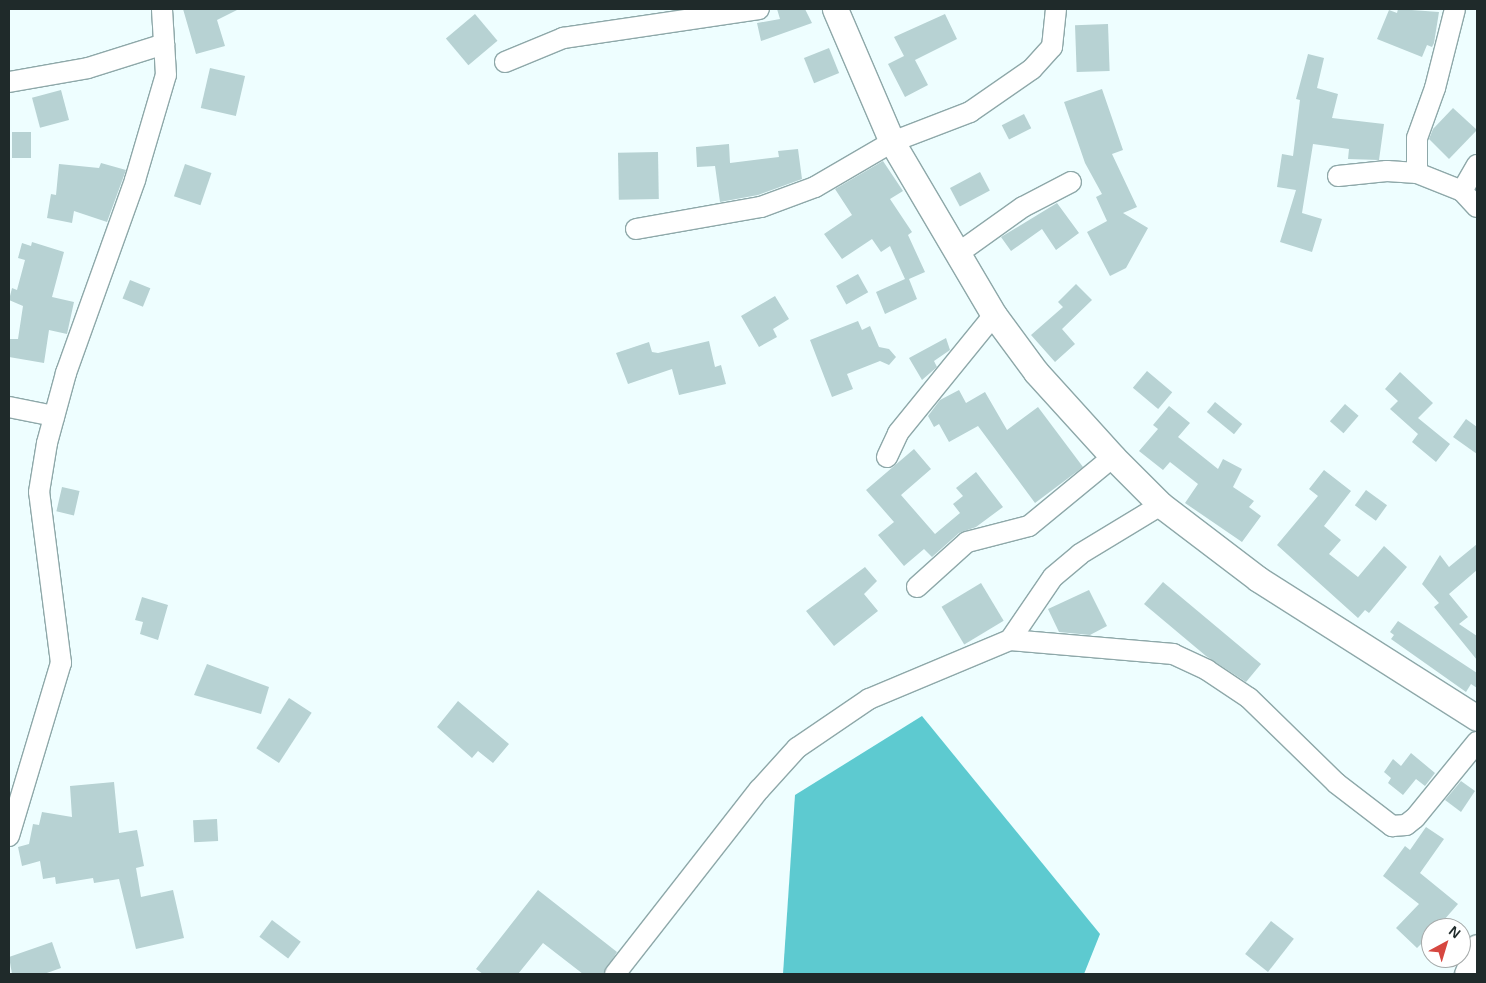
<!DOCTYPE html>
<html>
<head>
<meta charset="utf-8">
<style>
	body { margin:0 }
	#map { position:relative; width:1486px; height:983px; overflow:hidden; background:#eefeff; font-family:Helvetica,sans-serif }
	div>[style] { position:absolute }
	.water>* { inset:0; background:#5dcad0 }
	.building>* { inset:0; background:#b7d2d3; transform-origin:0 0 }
	.roads { filter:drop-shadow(1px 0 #8ea8a9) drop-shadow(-1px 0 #8ea8a9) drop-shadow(0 1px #8ea8a9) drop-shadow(0 -1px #8ea8a9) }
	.minor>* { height:20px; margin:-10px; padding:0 10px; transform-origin:10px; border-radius:10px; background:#fff }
	.major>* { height:25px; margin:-12.5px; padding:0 12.5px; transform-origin:12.5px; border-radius:12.5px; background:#fff }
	span { translate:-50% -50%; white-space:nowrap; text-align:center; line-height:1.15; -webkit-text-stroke:4px #fff; paint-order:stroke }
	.frame { position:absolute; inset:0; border:10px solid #1f2a2a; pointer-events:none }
	.north { position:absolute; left:1421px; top:918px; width:50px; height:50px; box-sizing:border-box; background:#fff; border:1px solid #a5aaaa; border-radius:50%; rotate:39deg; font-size:14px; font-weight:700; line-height:20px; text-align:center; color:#1f2a2a }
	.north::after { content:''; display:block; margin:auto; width:18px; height:22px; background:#d64740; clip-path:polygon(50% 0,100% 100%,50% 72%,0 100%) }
</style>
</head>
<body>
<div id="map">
	<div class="water">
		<i style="clip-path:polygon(922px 716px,1100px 934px,1084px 974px,783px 974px,795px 795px)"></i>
	</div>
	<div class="building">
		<i style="clip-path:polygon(183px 9px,239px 9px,217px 20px,225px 46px,196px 54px)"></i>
		<i style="clip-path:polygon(777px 9px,805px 9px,812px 23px,761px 41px,757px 23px,780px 19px)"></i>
		<i style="clip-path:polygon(1398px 9px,1439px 12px,1434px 43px,1432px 47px,1427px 45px,1422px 57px,1377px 39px,1389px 10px,1397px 13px)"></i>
		<i style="left:475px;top:14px;width:35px;height:38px;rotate:50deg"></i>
		<i style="clip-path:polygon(945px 14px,957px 39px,915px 60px,928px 85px,905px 97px,888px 64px,904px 56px,894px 37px)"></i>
		<i style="left:1108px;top:24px;width:47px;height:33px;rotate:88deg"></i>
		<i style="left:829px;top:48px;width:27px;height:27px;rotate:68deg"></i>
		<i style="clip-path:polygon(1308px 54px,1324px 58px,1317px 88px,1338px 94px,1332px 118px,1384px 124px,1379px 160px,1348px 159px,1349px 149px,1313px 144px,1302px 213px,1322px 219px,1312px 252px,1280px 242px,1296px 190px,1277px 187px,1282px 154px,1293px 156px,1300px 100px,1296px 99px)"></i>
		<i style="left:210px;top:68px;width:36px;height:41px;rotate:13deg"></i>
		<i style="clip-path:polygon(1102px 89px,1123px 150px,1112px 154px,1137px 207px,1123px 213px,1148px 228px,1126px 268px,1110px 276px,1087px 232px,1107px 221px,1096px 197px,1102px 194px,1085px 163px,1064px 102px)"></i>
		<i style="left:61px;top:90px;width:31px;height:30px;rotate:75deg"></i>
		<i style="clip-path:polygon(1453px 108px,1477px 130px,1449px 159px,1429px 139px,1433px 129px)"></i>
		<i style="left:1024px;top:114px;width:16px;height:25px;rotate:63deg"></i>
		<i style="left:12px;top:132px;width:19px;height:26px"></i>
		<i style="clip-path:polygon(729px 144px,730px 163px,779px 157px,778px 151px,798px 149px,802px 179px,758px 195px,720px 202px,715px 166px,697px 167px,696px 147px)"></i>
		<i style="left:658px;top:152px;width:47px;height:40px;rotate:89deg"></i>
		<i style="clip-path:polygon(883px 161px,903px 191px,890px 199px,912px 232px,908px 235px,925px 272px,909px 279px,917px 299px,885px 314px,876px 292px,905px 279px,890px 246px,881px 252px,872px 239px,842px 259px,824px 234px,852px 215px,835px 189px)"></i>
		<i style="clip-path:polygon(101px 163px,126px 170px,107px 222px,74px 211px,72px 223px,47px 218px,51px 194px,56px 195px,59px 164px,99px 168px)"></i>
		<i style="left:185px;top:164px;width:28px;height:34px;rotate:19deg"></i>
		<i style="left:980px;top:172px;width:21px;height:34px;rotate:62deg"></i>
		<i style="clip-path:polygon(1057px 203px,1079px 233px,1056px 250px,1042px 229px,1011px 251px,1001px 237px)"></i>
		<i style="clip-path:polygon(32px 242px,64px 252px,52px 297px,74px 302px,67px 334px,49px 330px,44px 363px,9px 357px,9px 339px,18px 339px,23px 306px,9px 300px,12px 288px,17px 290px,25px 260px,18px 258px,22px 243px,31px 246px)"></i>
		<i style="left:858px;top:274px;width:21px;height:25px;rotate:61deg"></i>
		<i style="left:130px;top:280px;width:22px;height:20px;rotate:22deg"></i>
		<i style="clip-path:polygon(1076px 284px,1092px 300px,1062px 329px,1075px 344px,1055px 362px,1031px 335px,1063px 307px,1058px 302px)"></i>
		<i style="clip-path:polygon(775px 296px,789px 319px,773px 329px,777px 337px,759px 347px,741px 316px)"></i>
		<i style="clip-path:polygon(858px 321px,862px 330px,870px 326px,879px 347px,889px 349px,896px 357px,889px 365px,880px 361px,847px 374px,853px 389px,832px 397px,810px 340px)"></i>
		<i style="clip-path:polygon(946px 338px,950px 350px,934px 361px,937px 367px,922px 380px,909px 358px)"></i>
		<i style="clip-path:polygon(709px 341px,715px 367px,721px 365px,726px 384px,679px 395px,672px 369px,628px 384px,616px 353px,649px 342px,652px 352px,658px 353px)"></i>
		<i style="left:1147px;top:371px;width:33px;height:22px;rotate:40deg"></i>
		<i style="clip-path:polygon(1400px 372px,1433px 403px,1418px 418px,1450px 444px,1436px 462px,1412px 442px,1418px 434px,1390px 409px,1398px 401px,1385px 389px)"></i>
		<i style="clip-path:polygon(959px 390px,966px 403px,985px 392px,1007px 430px,1038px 407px,1083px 467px,1035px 503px,978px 426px,949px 442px,939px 424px,934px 427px,928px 416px,940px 400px)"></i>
		<i style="left:1215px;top:402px;width:35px;height:13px;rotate:39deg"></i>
		<i style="left:1345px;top:404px;width:18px;height:23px;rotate:41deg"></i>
		<i style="clip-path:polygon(1169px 406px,1190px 423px,1178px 437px,1218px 469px,1223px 459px,1242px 469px,1233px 487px,1254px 501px,1249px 507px,1261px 516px,1242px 542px,1185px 503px,1198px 484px,1170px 462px,1163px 470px,1139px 451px,1158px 429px,1153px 425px)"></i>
		<i style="clip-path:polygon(1466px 419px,1477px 427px,1477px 454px,1453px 437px)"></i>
		<i style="clip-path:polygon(914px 449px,931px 469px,901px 495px,935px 534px,960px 513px,953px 504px,963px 496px,956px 488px,976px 472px,1003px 507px,976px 527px,959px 533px,932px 557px,924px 549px,904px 566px,878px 535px,894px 522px,866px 490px)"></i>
		<i style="clip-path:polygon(1324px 470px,1351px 491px,1324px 526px,1341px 540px,1329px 554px,1358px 577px,1384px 546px,1407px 567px,1369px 613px,1365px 610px,1358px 618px,1277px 545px,1318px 496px,1309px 489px)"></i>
		<i style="left:62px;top:487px;width:18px;height:25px;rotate:13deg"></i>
		<i style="left:1366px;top:490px;width:26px;height:19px;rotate:36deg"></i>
		<i style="clip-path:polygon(1477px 544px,1477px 570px,1449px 594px,1468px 617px,1459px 624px,1477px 636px,1477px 660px,1434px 607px,1439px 603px,1422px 584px,1440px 555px,1449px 567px)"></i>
		<i style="clip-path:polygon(865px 567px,877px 581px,864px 594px,878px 611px,834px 646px,806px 611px)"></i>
		<i style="clip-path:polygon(1163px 582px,1261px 664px,1246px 682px,1206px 656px,1144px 604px)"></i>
		<i style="left:981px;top:583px;width:44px;height:46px;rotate:59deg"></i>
		<i style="clip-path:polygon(1089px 590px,1107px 626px,1090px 635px,1059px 632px,1048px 609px)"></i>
		<i style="clip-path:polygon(142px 597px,168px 605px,158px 640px,140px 634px,143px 622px,135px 620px)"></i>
		<i style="clip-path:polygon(1398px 621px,1477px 673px,1477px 688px,1471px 684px,1466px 692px,1391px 639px,1394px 635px,1390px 632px)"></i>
		<i style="clip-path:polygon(207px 664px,269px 687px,261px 714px,194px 695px)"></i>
		<i style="left:289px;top:698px;width:27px;height:60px;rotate:33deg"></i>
		<i style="clip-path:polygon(458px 701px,509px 744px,493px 763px,478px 751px,472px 758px,437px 727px)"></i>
		<i style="clip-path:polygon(1411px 753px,1435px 773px,1425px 786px,1416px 779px,1403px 795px,1388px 783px,1391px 778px,1384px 772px,1393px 759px,1401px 766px)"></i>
		<i style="clip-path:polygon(1461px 781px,1475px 791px,1461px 812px,1445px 800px)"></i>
		<i style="clip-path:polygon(114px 782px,119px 833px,137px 830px,144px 866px,136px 868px,141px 897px,173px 890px,184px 938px,136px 949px,119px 879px,94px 883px,93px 878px,56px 884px,55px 877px,43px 879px,40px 861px,22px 866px,18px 847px,29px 844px,33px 824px,39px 825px,42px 812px,72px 817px,70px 786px)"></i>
		<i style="left:217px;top:819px;width:22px;height:24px;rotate:87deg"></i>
		<i style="clip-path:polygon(1426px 827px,1444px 839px,1420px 873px,1458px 904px,1437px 928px,1431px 928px,1431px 934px,1417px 948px,1396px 928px,1419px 904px,1383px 876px,1405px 846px,1410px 850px)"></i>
		<i style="clip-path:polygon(538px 890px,617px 952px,603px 974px,583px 974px,543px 943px,518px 974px,483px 974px,476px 969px)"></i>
		<i style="left:272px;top:920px;width:36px;height:21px;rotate:37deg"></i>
		<i style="left:1271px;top:921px;width:29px;height:42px;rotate:38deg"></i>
		<i style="clip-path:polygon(52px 942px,61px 968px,44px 974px,12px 974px,9px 957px)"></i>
	</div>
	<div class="roads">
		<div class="minor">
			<i style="left:505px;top:62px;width:63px;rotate:-22.5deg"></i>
			<i style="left:563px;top:38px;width:198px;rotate:-8.4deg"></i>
			<i style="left:9px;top:82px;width:80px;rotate:-10deg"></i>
			<i style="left:88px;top:68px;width:80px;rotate:-17.5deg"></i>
			<i style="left:1417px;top:173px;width:35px;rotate:-90deg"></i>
			<i style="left:1417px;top:138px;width:53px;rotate:-70.2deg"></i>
			<i style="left:1435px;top:88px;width:81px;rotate:-75.8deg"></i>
			<i style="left:1338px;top:176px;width:49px;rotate:-5.8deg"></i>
			<i style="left:1387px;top:171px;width:30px;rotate:4deg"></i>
			<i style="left:1417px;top:173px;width:48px;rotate:21.8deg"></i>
			<i style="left:1462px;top:191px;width:22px;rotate:47deg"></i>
			<i style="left:1462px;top:191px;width:30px;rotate:-60deg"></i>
			<i style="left:636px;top:229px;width:127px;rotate:-10deg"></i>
			<i style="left:761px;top:207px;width:58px;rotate:-20.3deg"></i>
			<i style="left:815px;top:187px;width:89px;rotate:-30.3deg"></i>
			<i style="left:892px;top:142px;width:84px;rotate:-21deg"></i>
			<i style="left:970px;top:112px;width:75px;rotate:-34.7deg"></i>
			<i style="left:1032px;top:69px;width:30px;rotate:-48deg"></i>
			<i style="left:1052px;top:47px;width:38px;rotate:-84deg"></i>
			<i style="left:957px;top:254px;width:81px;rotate:-35.5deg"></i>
			<i style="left:1023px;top:207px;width:54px;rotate:-27.5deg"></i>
			<i style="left:9px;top:407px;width:46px;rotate:11.3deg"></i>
			<i style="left:887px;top:457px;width:26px;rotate:-65deg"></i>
			<i style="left:898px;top:433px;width:152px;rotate:-50.9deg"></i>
			<i style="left:917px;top:587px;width:67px;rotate:-42deg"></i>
			<i style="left:967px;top:542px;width:64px;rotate:-14.5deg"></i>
			<i style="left:1029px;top:526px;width:109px;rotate:-39.4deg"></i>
			<i style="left:1010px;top:640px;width:164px;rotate:4.9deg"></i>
			<i style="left:1173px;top:654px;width:38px;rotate:25deg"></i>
			<i style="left:1207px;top:670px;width:50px;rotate:33.7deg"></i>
			<i style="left:1249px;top:698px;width:122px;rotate:44.3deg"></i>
			<i style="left:1336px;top:783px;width:71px;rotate:37.5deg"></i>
			<i style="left:1392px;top:826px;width:14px;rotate:-4deg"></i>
			<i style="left:1406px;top:825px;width:11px;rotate:-38deg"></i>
			<i style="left:1415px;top:818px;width:98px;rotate:-50.8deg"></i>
			<i style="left:9px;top:836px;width:181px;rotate:-73.3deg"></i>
			<i style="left:61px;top:663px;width:172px;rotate:-97.3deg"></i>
			<i style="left:39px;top:492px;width:50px;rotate:-80.7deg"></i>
			<i style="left:47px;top:443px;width:73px;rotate:-74.8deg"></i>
			<i style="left:66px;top:373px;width:205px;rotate:-70.3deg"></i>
			<i style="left:135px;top:180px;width:109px;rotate:-73.6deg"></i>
			<i style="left:166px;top:75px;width:66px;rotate:-93.5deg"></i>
			<i style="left:615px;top:974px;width:234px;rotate:-52deg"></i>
			<i style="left:759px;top:790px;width:57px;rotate:-47.9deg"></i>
			<i style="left:797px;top:748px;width:87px;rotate:-34.2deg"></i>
			<i style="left:869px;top:699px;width:153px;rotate:-22.7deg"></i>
			<i style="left:1010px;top:640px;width:76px;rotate:-55.7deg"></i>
			<i style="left:1053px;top:577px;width:35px;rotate:-40deg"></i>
			<i style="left:1080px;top:554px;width:95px;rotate:-31.2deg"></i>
			<i style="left:1465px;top:974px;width:31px;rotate:-68deg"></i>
		</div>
		<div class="major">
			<i style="left:835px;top:9px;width:145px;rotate:66.8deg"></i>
			<i style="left:892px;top:142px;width:201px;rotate:59.5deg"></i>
			<i style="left:994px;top:315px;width:71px;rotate:53.6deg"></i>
			<i style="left:1036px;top:372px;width:115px;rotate:47.8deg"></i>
			<i style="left:1113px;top:457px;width:68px;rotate:45deg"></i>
			<i style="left:1161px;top:505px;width:122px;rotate:37.3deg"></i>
			<i style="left:1258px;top:579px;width:259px;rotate:32.4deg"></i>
		</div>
	</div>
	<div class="frame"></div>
	<div class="north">N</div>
</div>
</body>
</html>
